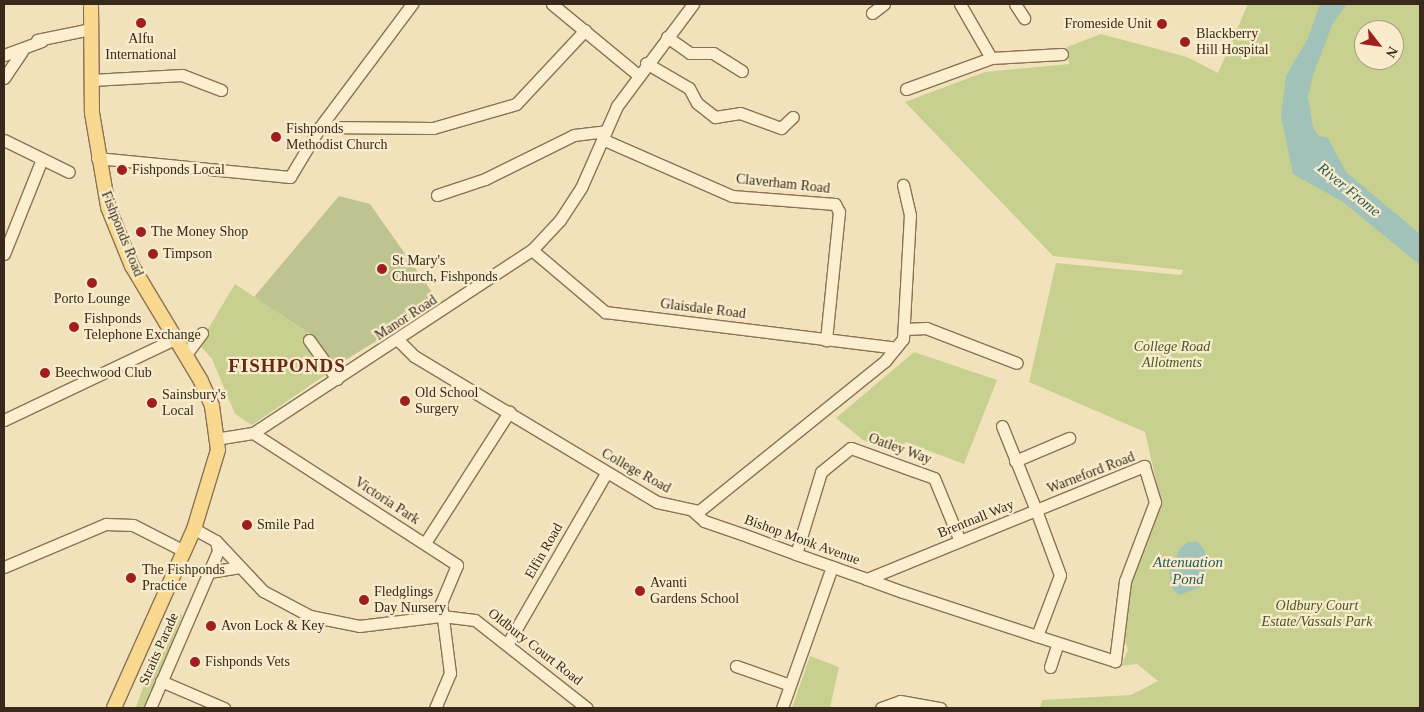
<!DOCTYPE html>
<html>
<head>
<meta charset="utf-8">
<style>
	body { margin:0 }
	#map { position:relative; width:1424px; height:712px; overflow:hidden; background:#f2e2bc; font-family:"Times New Roman",serif }
	div>[style] { position:absolute }
	.green>* { inset:0; background:#c8d090; transform-origin:0 0 }
	.cemetery>* { inset:0; background:#bdc490 }
	.water>* { inset:0; background:#a1c2b9 }
	.roads { filter:drop-shadow(1px 0 #8b7254) drop-shadow(-1px 0 #8b7254) drop-shadow(0 1px #8b7254) drop-shadow(0 -1px #8b7254) }
	.minor>* { height:11px; margin:-5.5px; padding:0 5.5px; transform-origin:5.5px; border-radius:5.5px; background:#fcefd0 }
	.major>* { height:14px; margin:-7px; padding:0 7px; transform-origin:7px; border-radius:7px; background:#f9d990 }
	.dots>* { width:14px; height:14px; translate:-50% -50%; box-sizing:border-box; border:2px solid #f8eccc; border-radius:50% }
	span { translate:-50% -50%; white-space:nowrap; text-align:center; line-height:1.15; -webkit-text-stroke:4.5px #f8eccc; paint-order:stroke }
	.poi-label { font-size:14px; color:#38291a }
	.right { translate:-100% -50%; text-align:right }
	.left { translate:0 -50%; text-align:left }
	.street-label { font-size:14px; color:#38291a }
	.park-label { font-size:14px; color:#48571f; font-style:italic }
	.water-label { font-size:15px; color:#285a57; font-style:italic }
	.district-label { font-size:19px; color:#692816; font-weight:700; letter-spacing:1px }
	.frame { position:absolute; inset:0; border:5px solid #38291a; pointer-events:none }
	.north { position:absolute; left:1354px; top:20px; width:50px; height:50px; box-sizing:border-box; background:#f8eccc; border:1px solid #ab9e85; border-radius:50%; rotate:120deg; font-size:14px; font-weight:700; line-height:20px; text-align:center; color:#38291a }
	.north::after { content:''; display:block; margin:auto; width:18px; height:22px; background:#9f1f1f; clip-path:polygon(50% 0,100% 100%,50% 72%,0 100%) }
</style>
</head>
<body>
<div id="map">
	<div class="green">
		<i style="clip-path:polygon(evenodd,1248px 4px,1420px 4px,1420px 708px,1040px 708px,1042px 700px,1131px 695px,1158px 681px,1137px 664px,1121px 666px,1128px 650px,1123px 634px,1131px 582px,1161px 502px,1145px 432px,1029px 382px,1056px 263px,1181px 275px,1183px 270px,1053px 256px,905px 102px,985px 72px,1069px 64px,1067px 47px,1101px 34px,1187px 57px,1218px 73px,1248px 4px,1364px 30px,1394px 30px,1394px 60px,1364px 60px,1364px 30px)"></i>
		<i style="clip-path:polygon(235px 284px,308px 333px,304px 340px,328px 373px,252px 425px,235px 414px,212px 359px,199px 344px)"></i>
		<i style="clip-path:polygon(914px 352px,997px 380px,964px 464px,905px 442px,900px 455px,863px 440px,836px 418px)"></i>
		<i style="left:171px;top:611px;width:12px;height:106px;rotate:20deg"></i>
		<i style="clip-path:polygon(810px 656px,839px 667px,830px 708px,792px 708px)"></i>
	</div>
	<div class="cemetery">
		<i style="clip-path:polygon(339px 196px,370px 204px,439px 302px,336px 366px,313px 336px,254px 297px)"></i>
	</div>
	<div class="water">
		<i style="clip-path:polygon(1320px 4px,1347px 4px,1333px 23px,1313px 75px,1308px 97px,1313px 127px,1319px 136px,1328px 138px,1346px 172px,1420px 234px,1420px 265px,1343px 202px,1293px 174px,1281px 116px,1286px 76px,1308px 38px)"></i>
		<i style="clip-path:polygon(1188px 542px,1198px 542px,1205px 551px,1205px 575px,1199px 588px,1179px 595px,1170px 585px,1170px 572px,1180px 548px)"></i>
	</div>
	<div class="roads">
		<div class="minor">
			<i style="left:552px;top:4px;width:110px;rotate:39.5deg"></i>
			<i style="left:960px;top:4px;width:62px;rotate:60.1deg"></i>
			<i style="left:991px;top:58px;width:71px;rotate:-3.2deg"></i>
			<i style="left:1015px;top:4px;width:17px;rotate:57deg"></i>
			<i style="left:872px;top:13px;width:15px;rotate:-37deg"></i>
			<i style="left:667px;top:37px;width:28px;rotate:35deg"></i>
			<i style="left:690px;top:53px;width:23px"></i>
			<i style="left:713px;top:53px;width:34px;rotate:32deg"></i>
			<i style="left:37px;top:40px;width:54px;rotate:-11.7deg"></i>
			<i style="left:4px;top:55px;width:40px;rotate:-20.2deg"></i>
			<i style="left:646px;top:63px;width:50px;rotate:30.2deg"></i>
			<i style="left:689px;top:88px;width:17px;rotate:62deg"></i>
			<i style="left:697px;top:103px;width:23px;rotate:38deg"></i>
			<i style="left:715px;top:117px;width:25px;rotate:-9deg"></i>
			<i style="left:740px;top:113px;width:44px;rotate:20.1deg"></i>
			<i style="left:781px;top:128px;width:16px;rotate:-43deg"></i>
			<i style="left:4px;top:78px;width:32px;rotate:-56deg"></i>
			<i style="left:91px;top:80px;width:91px;rotate:-3.1deg"></i>
			<i style="left:182px;top:75px;width:42px;rotate:21deg"></i>
			<i style="left:906px;top:89px;width:90px;rotate:-20deg"></i>
			<i style="left:320px;top:127px;width:154px;rotate:-53.2deg"></i>
			<i style="left:602px;top:139px;width:142px;rotate:23.7deg"></i>
			<i style="left:732px;top:196px;width:103px;rotate:4.4deg"></i>
			<i style="left:835px;top:204px;width:9px;rotate:63deg"></i>
			<i style="left:839px;top:212px;width:129px;rotate:95.8deg"></i>
			<i style="left:4px;top:140px;width:72px;rotate:26.2deg"></i>
			<i style="left:97px;top:158px;width:194px;rotate:5.6deg"></i>
			<i style="left:290px;top:177px;width:58px;rotate:-59deg"></i>
			<i style="left:320px;top:127px;width:113px;rotate:0.5deg"></i>
			<i style="left:433px;top:128px;width:86px;rotate:-16.1deg"></i>
			<i style="left:516px;top:104px;width:101px;rotate:-47deg"></i>
			<i style="left:437px;top:195px;width:51px;rotate:-18.4deg"></i>
			<i style="left:485px;top:179px;width:99px;rotate:-26.3deg"></i>
			<i style="left:574px;top:135px;width:32px;rotate:-7deg"></i>
			<i style="left:532px;top:250px;width:96px;rotate:40.3deg"></i>
			<i style="left:605px;top:312px;width:289px;rotate:7deg"></i>
			<i style="left:4px;top:254px;width:102px;rotate:-68.2deg"></i>
			<i style="left:906px;top:329px;width:20px;rotate:-3deg"></i>
			<i style="left:926px;top:328px;width:97px;rotate:21deg"></i>
			<i style="left:309px;top:340px;width:48px;rotate:54.3deg"></i>
			<i style="left:398px;top:340px;width:23px;rotate:45deg"></i>
			<i style="left:414px;top:356px;width:283px;rotate:31deg"></i>
			<i style="left:657px;top:502px;width:43px;rotate:12.1deg"></i>
			<i style="left:699px;top:511px;width:239px;rotate:-38.9deg"></i>
			<i style="left:885px;top:361px;width:28px;rotate:-51deg"></i>
			<i style="left:903px;top:339px;width:124px;rotate:-86.8deg"></i>
			<i style="left:910px;top:215px;width:31px;rotate:-103deg"></i>
			<i style="left:187px;top:353px;width:25px;rotate:-53deg"></i>
			<i style="left:4px;top:420px;width:191px;rotate:-25.4deg"></i>
			<i style="left:1002px;top:426px;width:91px;rotate:68deg"></i>
			<i style="left:1036px;top:510px;width:117px;rotate:-22.2deg"></i>
			<i style="left:1144px;top:466px;width:38px;rotate:73deg"></i>
			<i style="left:1155px;top:502px;width:85px;rotate:110.8deg"></i>
			<i style="left:1125px;top:581px;width:81px;rotate:97.1deg"></i>
			<i style="left:1115px;top:661px;width:82px;rotate:-162.2deg"></i>
			<i style="left:253px;top:433px;width:243px;rotate:32.9deg"></i>
			<i style="left:457px;top:565px;width:41px;rotate:112.8deg"></i>
			<i style="left:441px;top:603px;width:71px;rotate:82.7deg"></i>
			<i style="left:450px;top:673px;width:38px;rotate:113deg"></i>
			<i style="left:215px;top:439px;width:38px;rotate:-9deg"></i>
			<i style="left:253px;top:433px;width:334px;rotate:-33.3deg"></i>
			<i style="left:532px;top:250px;width:41px;rotate:-47deg"></i>
			<i style="left:560px;top:220px;width:38px;rotate:-57deg"></i>
			<i style="left:581px;top:188px;width:90px;rotate:-66.3deg"></i>
			<i style="left:617px;top:106px;width:127px;rotate:-53.3deg"></i>
			<i style="left:1015px;top:461px;width:59px;rotate:-23.1deg"></i>
			<i style="left:693px;top:511px;width:15px;rotate:42deg"></i>
			<i style="left:704px;top:521px;width:40px;rotate:18.9deg"></i>
			<i style="left:742px;top:534px;width:58px;rotate:20.3deg"></i>
			<i style="left:796px;top:554px;width:75px;rotate:19.4deg"></i>
			<i style="left:867px;top:579px;width:38px;rotate:20deg"></i>
			<i style="left:903px;top:592px;width:141px;rotate:18.2deg"></i>
			<i style="left:1037px;top:636px;width:65px;rotate:-69.3deg"></i>
			<i style="left:1060px;top:575px;width:69px;rotate:-110.3deg"></i>
			<i style="left:1036px;top:510px;width:183px;rotate:157.8deg"></i>
			<i style="left:216px;top:541px;width:69px;rotate:46.8deg"></i>
			<i style="left:263px;top:591px;width:53px;rotate:28deg"></i>
			<i style="left:310px;top:616px;width:50px;rotate:11.5deg"></i>
			<i style="left:359px;top:626px;width:84px;rotate:-6.9deg"></i>
			<i style="left:442px;top:616px;width:33px;rotate:7deg"></i>
			<i style="left:475px;top:620px;width:142px;rotate:38.2deg"></i>
			<i style="left:425px;top:543px;width:156px;rotate:-57.3deg"></i>
			<i style="left:796px;top:554px;width:86px;rotate:-73deg"></i>
			<i style="left:821px;top:472px;width:38px;rotate:-39deg"></i>
			<i style="left:851px;top:448px;width:88px;rotate:19.9deg"></i>
			<i style="left:934px;top:478px;width:68px;rotate:67.6deg"></i>
			<i style="left:4px;top:567px;width:111px;rotate:-22.9deg"></i>
			<i style="left:106px;top:524px;width:27px;rotate:2deg"></i>
			<i style="left:133px;top:525px;width:57px;rotate:27deg"></i>
			<i style="left:209px;top:572px;width:30px;rotate:-9deg"></i>
			<i style="left:508px;top:643px;width:196px;rotate:-60deg"></i>
			<i style="left:736px;top:666px;width:57px;rotate:19.4deg"></i>
			<i style="left:1050px;top:667px;width:25px;rotate:-72deg"></i>
			<i style="left:161px;top:681px;width:69px;rotate:23.2deg"></i>
			<i style="left:150px;top:708px;width:171px;rotate:-66.6deg"></i>
			<i style="left:218px;top:551px;width:10px;rotate:-101deg"></i>
			<i style="left:216px;top:541px;width:25px;rotate:-151deg"></i>
			<i style="left:782px;top:708px;width:150px;rotate:-70.5deg"></i>
			<i style="left:881px;top:708px;width:20px;rotate:-20deg"></i>
			<i style="left:900px;top:701px;width:41px;rotate:9.9deg"></i>
		</div>
		<div class="major">
			<i style="left:91px;top:4px;width:109px;rotate:89.5deg"></i>
			<i style="left:92px;top:113px;width:95px;rotate:80.3deg"></i>
			<i style="left:108px;top:207px;width:64px;rotate:67.9deg"></i>
			<i style="left:132px;top:266px;width:134px;rotate:59deg"></i>
			<i style="left:201px;top:381px;width:27px;rotate:66deg"></i>
			<i style="left:212px;top:406px;width:44px;rotate:82.2deg"></i>
			<i style="left:218px;top:450px;width:83px;rotate:106.9deg"></i>
			<i style="left:194px;top:529px;width:196px;rotate:114.1deg"></i>
		</div>
	</div>
	<div class="dots">
		<i style="left:141px;top:23px;background:#9f1f1f"></i>
		<i style="left:1162px;top:24px;background:#9f1f1f"></i>
		<i style="left:1185px;top:42px;background:#9f1f1f"></i>
		<i style="left:276px;top:137px;background:#9f1f1f"></i>
		<i style="left:122px;top:170px;background:#9f1f1f"></i>
		<i style="left:141px;top:232px;background:#9f1f1f"></i>
		<i style="left:153px;top:254px;background:#9f1f1f"></i>
		<i style="left:382px;top:269px;background:#9f1f1f"></i>
		<i style="left:92px;top:283px;background:#9f1f1f"></i>
		<i style="left:74px;top:327px;background:#9f1f1f"></i>
		<i style="left:45px;top:373px;background:#9f1f1f"></i>
		<i style="left:405px;top:401px;background:#9f1f1f"></i>
		<i style="left:152px;top:403px;background:#9f1f1f"></i>
		<i style="left:247px;top:525px;background:#9f1f1f"></i>
		<i style="left:131px;top:578px;background:#9f1f1f"></i>
		<i style="left:640px;top:591px;background:#9f1f1f"></i>
		<i style="left:364px;top:600px;background:#9f1f1f"></i>
		<i style="left:211px;top:626px;background:#9f1f1f"></i>
		<i style="left:195px;top:662px;background:#9f1f1f"></i>
	</div>
	<div class="poi-label">
		<span class="right" style="left:1152px;top:24px">Fromeside Unit</span>
		<span class="left" style="left:1196px;top:42px">Blackberry<br>Hill Hospital</span>
		<span style="left:141px;top:47px">Alfu<br>International</span>
		<span class="left" style="left:286px;top:137px">Fishponds<br>Methodist Church</span>
		<span class="left" style="left:132px;top:170px">Fishponds Local</span>
		<span class="left" style="left:151px;top:232px">The Money Shop</span>
		<span class="left" style="left:163px;top:254px">Timpson</span>
		<span class="left" style="left:392px;top:269px">St Mary's<br>Church, Fishponds</span>
		<span style="left:92px;top:299px">Porto Lounge</span>
		<span class="left" style="left:84px;top:327px">Fishponds<br>Telephone Exchange</span>
		<span class="left" style="left:55px;top:373px">Beechwood Club</span>
		<span class="left" style="left:415px;top:401px">Old School<br>Surgery</span>
		<span class="left" style="left:162px;top:403px">Sainsbury's<br>Local</span>
		<span class="left" style="left:257px;top:525px">Smile Pad</span>
		<span class="left" style="left:142px;top:578px">The Fishponds<br>Practice</span>
		<span class="left" style="left:650px;top:591px">Avanti<br>Gardens School</span>
		<span class="left" style="left:374px;top:600px">Fledglings<br>Day Nursery</span>
		<span class="left" style="left:221px;top:626px">Avon Lock &amp; Key</span>
		<span class="left" style="left:205px;top:662px">Fishponds Vets</span>
	</div>
	<div class="street-label">
		<span style="left:783px;top:184px;rotate:6deg">Claverham Road</span>
		<span style="left:122px;top:234px;rotate:68deg">Fishponds Road</span>
		<span style="left:703px;top:309px;rotate:7deg">Glaisdale Road</span>
		<span style="left:406px;top:318px;rotate:-33deg">Manor Road</span>
		<span style="left:900px;top:449px;rotate:20deg">Oatley Way</span>
		<span style="left:636px;top:471px;rotate:29deg">College Road</span>
		<span style="left:1091px;top:473px;rotate:-21deg">Warneford Road</span>
		<span style="left:387px;top:501px;rotate:33deg">Victoria Park</span>
		<span style="left:976px;top:519px;rotate:-22deg">Brentnall Way</span>
		<span style="left:802px;top:540px;rotate:20deg">Bishop Monk Avenue</span>
		<span style="left:544px;top:551px;rotate:-60deg">Elfin Road</span>
		<span style="left:535px;top:647px;rotate:38deg">Oldbury Court Road</span>
		<span style="left:159px;top:649px;rotate:-66deg">Straits Parade</span>
	</div>
	<div class="park-label">
		<span style="left:1172px;top:355px">College Road<br>Allotments</span>
		<span style="left:1317px;top:614px">Oldbury Court<br>Estate/Vassals Park</span>
	</div>
	<div class="water-label">
		<span style="left:1349px;top:190px;rotate:39deg">River Frome</span>
		<span style="left:1188px;top:571px">Attenuation<br>Pond</span>
	</div>
	<div class="district-label">
		<span style="left:287px;top:366px">FISHPONDS</span>
	</div>
	<div class="frame"></div>
	<div class="north">N</div>
</div>
</body>
</html>
